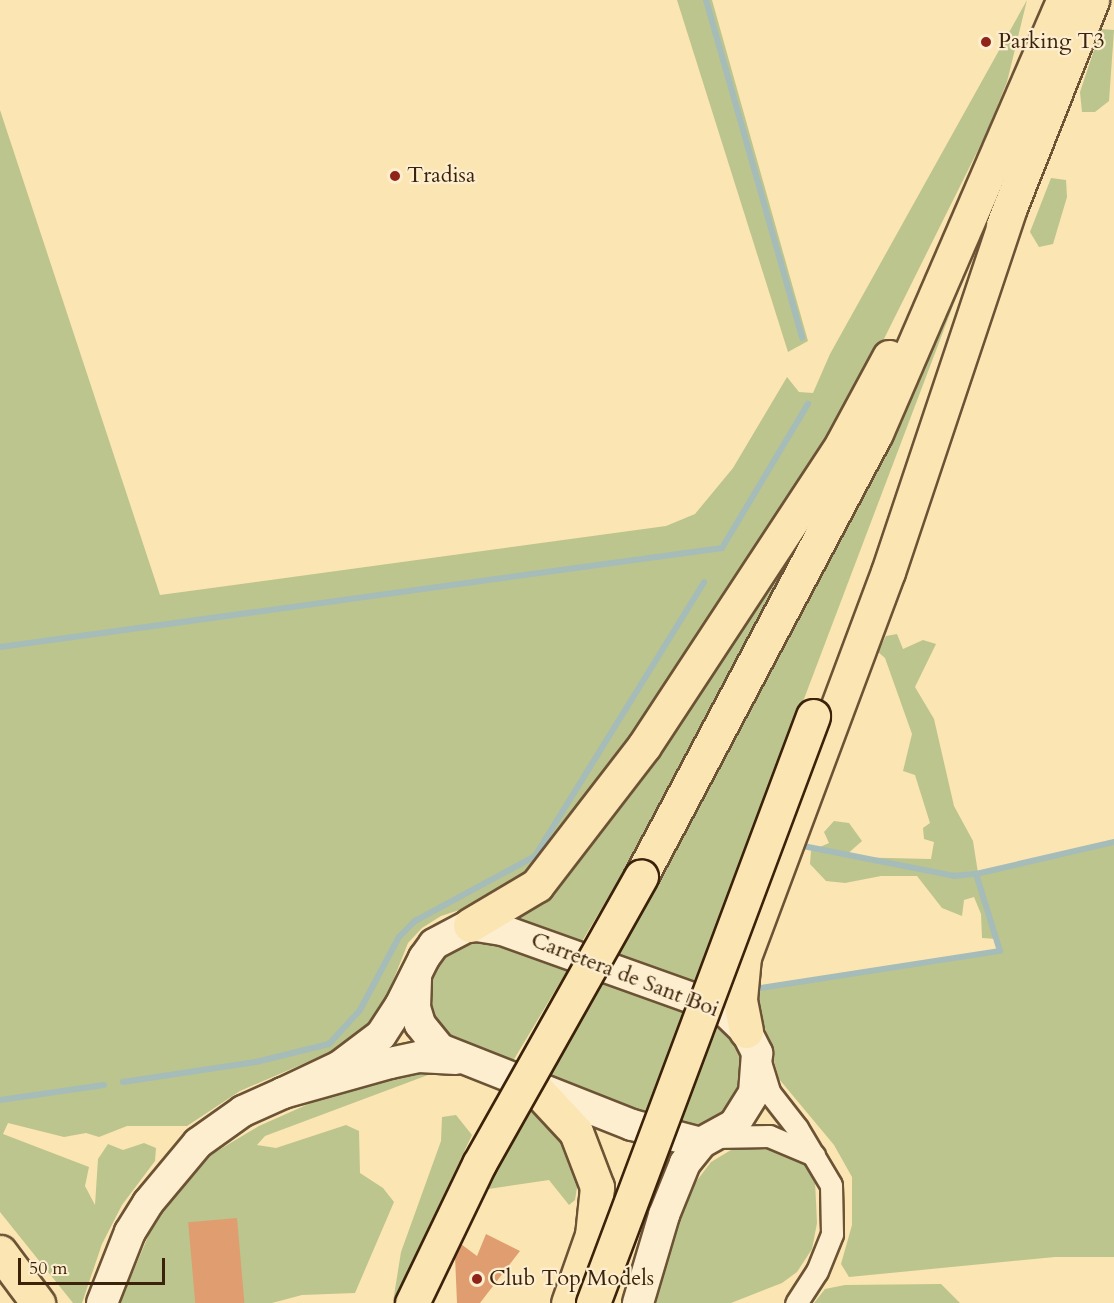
<!DOCTYPE html>
<html>
<head>
<meta charset="utf-8">
<style>
	body { margin:0 }
	#map { position:relative; width:1114px; height:1303px; overflow:hidden; background:#fbe5b3; font-family:Cardo,serif }
	div>[style] { position:absolute }
	.green>* { inset:0; background:#bcc58e }
	.stream>* { height:6px; margin:-3px; padding:0 3px; transform-origin:3px; border-radius:3px; background:#a5bcb8 }
	.building>* { inset:0; background:#e09e70; transform-origin:0 0 }
	.roads { filter:drop-shadow(2px 0 #6c5335) drop-shadow(-2px 0 #6c5335) drop-shadow(0 2px #6c5335) drop-shadow(0 -2px #6c5335) }
	.street>* { height:21px; margin:-10.5px; padding:0 10.5px; transform-origin:10.5px; border-radius:10.5px; background:#fceece }
	.secondary>* { height:30px; margin:-15px; padding:0 15px; transform-origin:15px; border-radius:15px; background:#fceece }
	.highway>* { height:33px; margin:-16.5px; padding:0 16.5px; transform-origin:16.5px; border-radius:16.5px; background:#fbe5b3 }
	.bridges { filter:drop-shadow(2px 0 #3c220b) drop-shadow(-2px 0 #3c220b) drop-shadow(0 2px #3c220b) drop-shadow(0 -2px #3c220b) }
	.highway-bridge>* { height:33px; margin:-16.5px; padding:0 16.5px; transform-origin:16.5px; border-radius:16.5px; background:#fbe5b3 }
	.dots>* { width:16px; height:16px; translate:-50% -50%; box-sizing:border-box; border:3px solid #fceece; border-radius:50% }
	span { translate:-50% -50%; white-space:nowrap; text-align:center; line-height:1.15; -webkit-text-stroke:4.5px #fceece; paint-order:stroke }
	.poi-label { font-size:22px; color:#3c220b }
	.left { translate:0 -50%; text-align:left }
	.street-label { font-size:22px; color:#3c220b }
	.scale { position:absolute; left:18px; top:1258px; width:147px; height:27px; box-sizing:border-box; border:3px solid #3c220b; border-top:0; padding-left:8px; font-size:18px; line-height:21px; white-space:nowrap; color:#3c220b; -webkit-text-stroke:4px #fceece; paint-order:stroke }
</style>
</head>
<body>
<div id="map">
	<div class="green">
		<i style="clip-path:polygon(677px 0,712px 0,808px 341px,788px 352px)"></i>
		<i style="clip-path:polygon(1027px 0,1007px 82px,986px 134px,867px 373px,727px 599px,548px 855px,496px 898px,441px 916px,422px 928px,408px 943px,383px 1006px,367px 1028px,333px 1051px,240px 1091px,187px 1126px,127px 1126px,99px 1137px,86px 1133px,64px 1137px,8px 1123px,3px 1134px,89px 1167px,85px 1186px,95px 1205px,98px 1159px,108px 1144px,123px 1150px,144px 1143px,156px 1148px,155px 1161px,122px 1205px,102px 1244px,82px 1303px,73px 1303px,0 1212px,0 110px,160px 595px,666px 526px,695px 514px,733px 468px,787px 377px,799px 392px,813px 393px,830px 354px)"></i>
		<i style="clip-path:polygon(1101px 29px,1114px 30px,1109px 101px,1095px 112px,1082px 112px,1080px 92px)"></i>
		<i style="clip-path:polygon(1051px 178px,1066px 180px,1067px 197px,1053px 244px,1039px 247px,1030px 232px)"></i>
		<i style="clip-path:polygon(993px 200px,696px 984px,615px 955px)"></i>
		<i style="clip-path:polygon(822px 499px,673px 788px,581px 943px,513px 916px)"></i>
		<i style="clip-path:polygon(897px 634px,903px 649px,923px 640px,936px 644px,915px 687px,934px 719px,954px 806px,973px 841px,978px 873px,1114px 842px,1114px 1257px,1055px 1257px,849px 1277px,841px 1264px,852px 1225px,852px 1177px,834px 1145px,779px 1079px,754px 989px,1000px 951px,997px 939px,982px 938px,981px 914px,974px 897px,964px 900px,962px 916px,942px 908px,917px 876px,881px 876px,845px 883px,826px 881px,810px 864px,811px 851px,829px 843px,824px 832px,834px 821px,849px 823px,862px 841px,844px 857px,931px 859px,934px 842px,924px 839px,923px 828px,930px 823px,915px 775px,903px 771px,912px 734px,885px 658px,878px 652px,886px 636px)"></i>
		<i style="clip-path:polygon(473px 938px,501px 941px,571px 964px,510px 1066px,444px 1036px,425px 1005px,433px 966px,440px 955px)"></i>
		<i style="clip-path:polygon(603px 976px,687px 1008px,647px 1118px,543px 1078px)"></i>
		<i style="clip-path:polygon(713px 1019px,737px 1040px,745px 1059px,744px 1082px,728px 1113px,713px 1123px,698px 1127px,674px 1125px)"></i>
		<i style="clip-path:polygon(422px 1068px,428px 1075px,265px 1136px,257px 1145px,276px 1148px,346px 1125px,359px 1131px,360px 1173px,383px 1188px,394px 1202px,355px 1293px,302px 1295px,272px 1303px,120px 1303px,155px 1220px,212px 1154px,259px 1126px,313px 1102px)"></i>
		<i style="clip-path:polygon(529px 1104px,553px 1125px,580px 1169px,575px 1200px,569px 1205px,549px 1180px,482px 1190px)"></i>
		<i style="clip-path:polygon(456px 1115px,472px 1135px,393px 1302px,401px 1252px,441px 1141px,442px 1117px)"></i>
		<i style="clip-path:polygon(756px 1143px,779px 1148px,803px 1160px,815px 1181px,817px 1223px,812px 1249px,797px 1272px,782px 1283px,731px 1303px,650px 1303px,692px 1187px,711px 1162px,736px 1147px)"></i>
		<i style="clip-path:polygon(941px 1284px,960px 1303px,814px 1303px,825px 1289px,845px 1285px)"></i>
	</div>
	<div class="stream">
		<i style="left:706px;top:0;width:351px;rotate:74.1deg"></i>
		<i style="left:0;top:647px;width:729px;rotate:-7.81deg"></i>
		<i style="left:722px;top:548px;width:168px;rotate:-59.2deg"></i>
		<i style="left:803px;top:846px;width:154px;rotate:11.2deg"></i>
		<i style="left:954px;top:876px;width:18px;rotate:-6deg"></i>
		<i style="left:754px;top:989px;width:249px;rotate:-8.8deg"></i>
		<i style="left:1000px;top:951px;width:81px;rotate:-107.3deg"></i>
		<i style="left:976px;top:874px;width:142px;rotate:-13.1deg"></i>
		<i style="left:123px;top:1082px;width:134px;rotate:-8.6deg"></i>
		<i style="left:256px;top:1062px;width:75px;rotate:-13.9deg"></i>
		<i style="left:329px;top:1044px;width:46px;rotate:-47.6deg"></i>
		<i style="left:360px;top:1010px;width:83px;rotate:-61.9deg"></i>
		<i style="left:399px;top:937px;width:23px;rotate:-45deg"></i>
		<i style="left:415px;top:921px;width:136px;rotate:-28.4deg"></i>
		<i style="left:535px;top:856px;width:322px;rotate:-58.3deg"></i>
		<i style="left:0;top:1100px;width:105px;rotate:-8.2deg"></i>
	</div>
	<div class="building">
		<i style="left:237px;top:1218px;width:85px;height:49px;rotate:85deg"></i>
		<i style="clip-path:polygon(486px 1234px,520px 1251px,480px 1303px,457px 1303px,455px 1256px,461px 1244px,477px 1256px)"></i>
	</div>
	<div class="roads">
		<div class="street">
			<i style="left:761px;top:1065px;width:28px;rotate:73deg"></i>
			<i style="left:769px;top:1092px;width:46px;rotate:52.1deg"></i>
			<i style="left:797px;top:1128px;width:66px;rotate:59.2deg"></i>
			<i style="left:831px;top:1185px;width:49px;rotate:88.8deg"></i>
			<i style="left:832px;top:1234px;width:40px;rotate:112deg"></i>
			<i style="left:817px;top:1271px;width:38px;rotate:123deg"></i>
			<i style="left:715px;top:1137px;width:54px;rotate:-1.1deg"></i>
			<i style="left:769px;top:1136px;width:49px;rotate:22.9deg"></i>
		</div>
		<div class="secondary">
			<i style="left:283px;top:1093px;width:63px;rotate:-25.3deg"></i>
			<i style="left:340px;top:1066px;width:51px;rotate:-37.1deg"></i>
			<i style="left:381px;top:1035px;width:35px;rotate:-57deg"></i>
			<i style="left:400px;top:1006px;width:54px;rotate:-63.4deg"></i>
			<i style="left:424px;top:958px;width:17px;rotate:-54deg"></i>
			<i style="left:434px;top:944px;width:41px;rotate:-27.8deg"></i>
			<i style="left:470px;top:925px;width:32px;rotate:9deg"></i>
			<i style="left:502px;top:930px;width:235px;rotate:19.7deg"></i>
			<i style="left:723px;top:1009px;width:32px;rotate:44deg"></i>
			<i style="left:746px;top:1031px;width:25px;rotate:63deg"></i>
			<i style="left:757px;top:1053px;width:40px;rotate:94.3deg"></i>
			<i style="left:754px;top:1093px;width:36px;rotate:122deg"></i>
			<i style="left:735px;top:1124px;width:39px;rotate:151deg"></i>
			<i style="left:701px;top:1143px;width:71px;rotate:-165.4deg"></i>
			<i style="left:632px;top:1125px;width:206px;rotate:-158.4deg"></i>
			<i style="left:440px;top:1049px;width:32px;rotate:-129deg"></i>
			<i style="left:420px;top:1024px;width:17px;rotate:-107deg"></i>
			<i style="left:415px;top:1008px;width:33px;rotate:-88deg"></i>
			<i style="left:102px;top:1303px;width:76px;rotate:-68.5deg"></i>
			<i style="left:130px;top:1232px;width:34px;rotate:-58deg"></i>
			<i style="left:148px;top:1203px;width:78px;rotate:-50.2deg"></i>
			<i style="left:198px;top:1143px;width:55px;rotate:-35.4deg"></i>
			<i style="left:243px;top:1111px;width:44px;rotate:-24.2deg"></i>
			<i style="left:283px;top:1093px;width:111px;rotate:-15.7deg"></i>
			<i style="left:390px;top:1063px;width:30px;rotate:-12deg"></i>
			<i style="left:419px;top:1057px;width:37px;rotate:3deg"></i>
			<i style="left:638px;top:1303px;width:92px;rotate:-73.5deg"></i>
			<i style="left:664px;top:1215px;width:56px;rotate:-68deg"></i>
			<i style="left:685px;top:1163px;width:26px;rotate:-51deg"></i>
		</div>
		<div class="highway">
			<i style="left:1003px;top:225px;width:242px;rotate:-68.4deg"></i>
			<i style="left:641px;top:876px;width:501px;rotate:-62.06deg"></i>
			<i style="left:876px;top:433px;width:472px;rotate:-66.6deg"></i>
			<i style="left:470px;top:925px;width:78px;rotate:-30.8deg"></i>
			<i style="left:537px;top:885px;width:175px;rotate:-52.4deg"></i>
			<i style="left:644px;top:746px;width:361px;rotate:-56.7deg"></i>
			<i style="left:842px;top:444px;width:99px;rotate:-61.6deg"></i>
			<i style="left:746px;top:1031px;width:33px;rotate:-101deg"></i>
			<i style="left:740px;top:999px;width:42px;rotate:-84.6deg"></i>
			<i style="left:744px;top:957px;width:411px;rotate:-69.5deg"></i>
			<i style="left:888px;top:572px;width:387px;rotate:-71.5deg"></i>
			<i style="left:537px;top:1090px;width:57px;rotate:47.1deg"></i>
			<i style="left:576px;top:1132px;width:59px;rotate:69.1deg"></i>
			<i style="left:597px;top:1187px;width:48px;rotate:95.9deg"></i>
			<i style="left:592px;top:1235px;width:72px;rotate:109.4deg"></i>
			<i style="left:0;top:1252px;width:64px;rotate:53.3deg"></i>
		</div>
	</div>
	<div class="bridges">
		<div class="highway-bridge">
			<i style="left:412px;top:1303px;width:154px;rotate:-64.3deg"></i>
			<i style="left:479px;top:1164px;width:330px;rotate:-60.6deg"></i>
			<i style="left:593px;top:1303px;width:627px;rotate:-69.45deg"></i>
		</div>
	</div>
	<div class="dots">
		<i style="left:986px;top:42px;background:#8f2418"></i>
		<i style="left:395px;top:176px;background:#8f2418"></i>
		<i style="left:477px;top:1279px;background:#8f2418"></i>
	</div>
	<div class="poi-label">
		<span class="left" style="left:998px;top:42px">Parking T3</span>
		<span class="left" style="left:407px;top:176px">Tradisa</span>
		<span class="left" style="left:489px;top:1279px">Club Top Models</span>
	</div>
	<div class="street-label">
		<span style="left:625px;top:975px;rotate:21deg">Carretera de Sant Boi</span>
	</div>
	<div class="scale">50 m</div>
</div>
</body>
</html>
